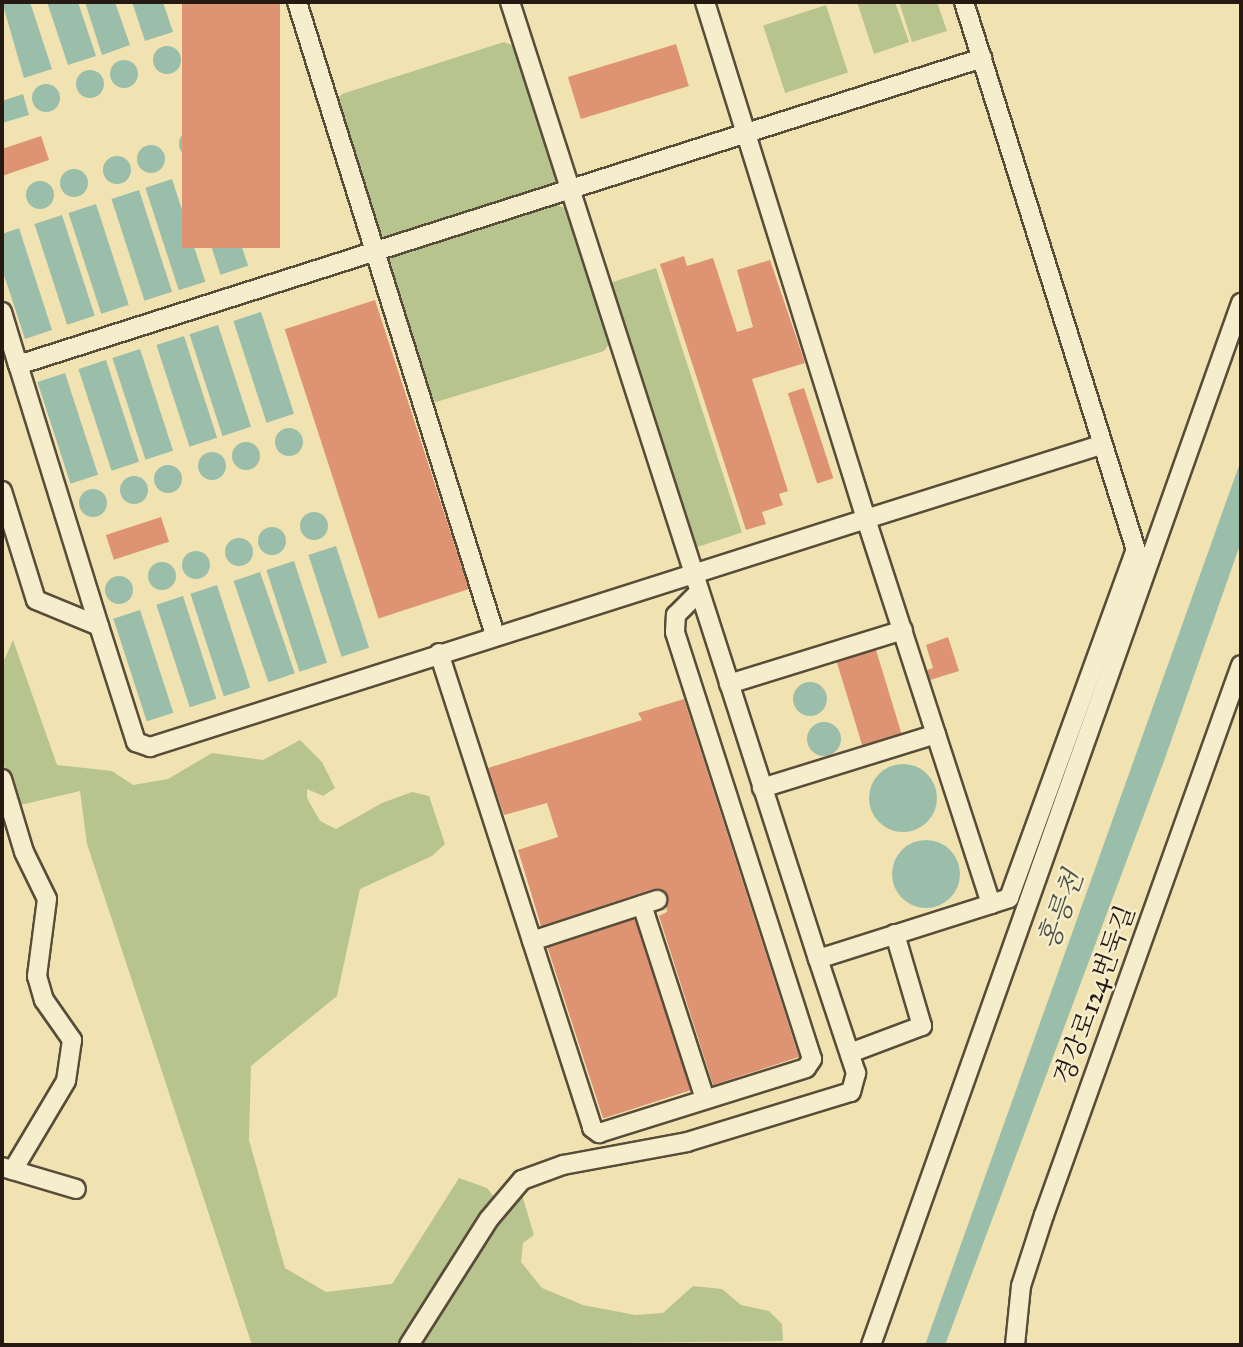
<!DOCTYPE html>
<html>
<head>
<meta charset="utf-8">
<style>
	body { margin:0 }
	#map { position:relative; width:1243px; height:1347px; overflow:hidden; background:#f1e3b1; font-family:"IM FELL Great Primer","Noto Serif KR",serif }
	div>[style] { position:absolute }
	.green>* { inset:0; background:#b7c48e; transform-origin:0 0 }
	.water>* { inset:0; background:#9bbeab; transform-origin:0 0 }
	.round { border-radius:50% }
	.building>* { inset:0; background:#de9472; transform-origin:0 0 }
	.roads { filter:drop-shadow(2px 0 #584c3a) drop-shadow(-2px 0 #584c3a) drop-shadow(0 2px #584c3a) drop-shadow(0 -2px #584c3a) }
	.minor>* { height:18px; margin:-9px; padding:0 9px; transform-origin:9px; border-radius:9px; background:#f6edcc }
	span { translate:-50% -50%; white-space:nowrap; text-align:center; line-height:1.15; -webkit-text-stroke:5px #f6edcc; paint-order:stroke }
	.street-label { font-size:26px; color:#251912 }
	.water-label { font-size:28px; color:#4e5348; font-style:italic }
	.frame { position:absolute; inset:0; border:4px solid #251912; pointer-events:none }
</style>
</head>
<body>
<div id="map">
	<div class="green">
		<i style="clip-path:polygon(857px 2px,895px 2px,909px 42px,874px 54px)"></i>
		<i style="clip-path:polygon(899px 2px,937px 2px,947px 31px,912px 42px)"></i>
		<i style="left:826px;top:5px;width:71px;height:66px;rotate:72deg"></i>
		<i style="clip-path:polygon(504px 42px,514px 46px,558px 182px,553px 189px,385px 240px,378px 237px,335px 102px,342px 94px)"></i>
		<i style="clip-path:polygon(555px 204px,565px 208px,609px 344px,604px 351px,436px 402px,429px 399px,386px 264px,393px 256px)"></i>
		<i style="left:656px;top:268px;width:278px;height:51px;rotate:72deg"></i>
		<i style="clip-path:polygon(13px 640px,57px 765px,112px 771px,133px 785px,168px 779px,212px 753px,263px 760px,300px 740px,322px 762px,335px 788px,323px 796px,307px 789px,307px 798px,320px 821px,336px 829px,382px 803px,412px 792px,429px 796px,445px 844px,432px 856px,360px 889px,337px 996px,251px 1066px,249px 1140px,285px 1268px,326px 1292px,392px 1284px,459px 1178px,487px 1188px,494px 1197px,402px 1345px,252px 1345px,87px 844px,80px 791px,20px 805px,2px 761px,2px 665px)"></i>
		<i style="clip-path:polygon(522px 1195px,534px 1235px,523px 1243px,521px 1262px,542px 1288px,583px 1305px,635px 1315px,663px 1313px,693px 1286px,722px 1289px,741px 1305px,769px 1311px,782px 1324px,783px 1341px,421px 1345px,480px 1246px)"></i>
	</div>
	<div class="water">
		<i style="clip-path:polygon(2px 2px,30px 2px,52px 69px,24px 78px)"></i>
		<i style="clip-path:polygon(47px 2px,78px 2px,96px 56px,68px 65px)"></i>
		<i style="clip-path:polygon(85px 2px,115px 2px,130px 45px,102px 55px)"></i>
		<i style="clip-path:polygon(132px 2px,163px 2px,173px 32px,145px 41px)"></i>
		<i class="round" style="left:153px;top:46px;width:28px;height:28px"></i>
		<i class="round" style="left:110px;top:60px;width:28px;height:28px"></i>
		<i class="round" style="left:76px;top:70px;width:28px;height:28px"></i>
		<i class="round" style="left:32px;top:84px;width:28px;height:28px"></i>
		<i style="clip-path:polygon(23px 94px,29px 115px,2px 123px,2px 101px)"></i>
		<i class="round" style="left:179px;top:130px;width:28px;height:28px"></i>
		<i class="round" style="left:137px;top:145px;width:28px;height:28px"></i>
		<i class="round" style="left:103px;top:156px;width:28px;height:28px"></i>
		<i style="left:215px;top:164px;width:107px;height:29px;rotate:72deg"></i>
		<i class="round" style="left:60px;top:169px;width:28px;height:28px"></i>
		<i style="left:172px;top:179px;width:108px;height:28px;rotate:72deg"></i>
		<i class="round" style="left:26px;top:181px;width:28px;height:28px"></i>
		<i style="left:139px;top:190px;width:107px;height:29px;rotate:72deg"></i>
		<i style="left:96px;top:204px;width:106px;height:29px;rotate:72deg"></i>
		<i style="left:62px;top:215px;width:106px;height:29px;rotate:72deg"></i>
		<i style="clip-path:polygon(19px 228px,52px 330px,25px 339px,2px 269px,2px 234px)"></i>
		<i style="left:261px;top:312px;width:107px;height:29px;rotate:72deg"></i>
		<i style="left:218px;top:325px;width:107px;height:30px;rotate:72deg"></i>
		<i style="left:184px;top:336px;width:107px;height:29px;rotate:72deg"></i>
		<i style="left:140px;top:349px;width:107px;height:29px;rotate:72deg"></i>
		<i style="left:106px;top:360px;width:107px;height:29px;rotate:72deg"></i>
		<i style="left:65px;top:373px;width:107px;height:29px;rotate:72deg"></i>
		<i class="round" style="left:275px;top:428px;width:28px;height:28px"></i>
		<i class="round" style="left:232px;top:442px;width:28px;height:28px"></i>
		<i class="round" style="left:198px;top:452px;width:28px;height:28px"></i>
		<i style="clip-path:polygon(1241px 460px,1241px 542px,1164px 761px,945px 1345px,925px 1345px)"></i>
		<i class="round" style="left:154px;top:465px;width:28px;height:28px"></i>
		<i class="round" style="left:120px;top:476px;width:28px;height:28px"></i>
		<i class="round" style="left:79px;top:489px;width:28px;height:28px"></i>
		<i class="round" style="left:300px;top:512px;width:28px;height:28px"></i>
		<i class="round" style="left:258px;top:527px;width:28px;height:28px"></i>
		<i class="round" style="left:225px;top:538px;width:28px;height:28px"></i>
		<i style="left:336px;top:546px;width:107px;height:29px;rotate:72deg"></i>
		<i class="round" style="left:182px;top:551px;width:28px;height:28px"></i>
		<i style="left:294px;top:561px;width:107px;height:29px;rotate:72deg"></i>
		<i class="round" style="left:148px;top:562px;width:28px;height:28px"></i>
		<i style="left:260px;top:572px;width:107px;height:28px;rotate:71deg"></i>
		<i class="round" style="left:105px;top:576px;width:28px;height:28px"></i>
		<i style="left:217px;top:585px;width:108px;height:28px;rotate:72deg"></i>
		<i style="left:183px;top:596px;width:108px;height:28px;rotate:72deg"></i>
		<i style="left:140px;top:610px;width:108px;height:28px;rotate:72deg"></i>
		<i class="round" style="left:793px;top:682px;width:34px;height:34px"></i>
		<i class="round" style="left:807px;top:722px;width:34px;height:34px"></i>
		<i class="round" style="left:869px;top:764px;width:68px;height:68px"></i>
		<i class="round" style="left:892px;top:840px;width:68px;height:68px"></i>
	</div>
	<div class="building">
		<i style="left:182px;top:2px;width:98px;height:246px"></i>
		<i style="left:676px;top:44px;width:44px;height:113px;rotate:73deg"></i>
		<i style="clip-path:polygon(41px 136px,49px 160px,2px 176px,2px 149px)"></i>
		<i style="clip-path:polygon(684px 256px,687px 266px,713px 258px,737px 332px,753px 327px,737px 270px,770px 260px,805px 363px,752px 379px,788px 491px,779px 494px,783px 505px,762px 512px,766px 524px,746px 530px,660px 264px)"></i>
		<i style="left:375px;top:300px;width:304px;height:95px;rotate:72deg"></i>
		<i style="left:804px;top:388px;width:95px;height:17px;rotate:72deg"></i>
		<i style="left:161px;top:517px;width:26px;height:58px;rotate:72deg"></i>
		<i style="clip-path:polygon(948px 637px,959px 671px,930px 680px,927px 670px,933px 668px,926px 645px)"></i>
		<i style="left:876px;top:650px;width:87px;height:41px;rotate:73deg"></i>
		<i style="clip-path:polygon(684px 699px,799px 1057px,713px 1085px,659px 916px,667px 912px,665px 892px,653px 889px,541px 926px,518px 850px,558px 837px,547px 803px,504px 815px,488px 768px,642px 720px,638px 713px)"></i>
		<i style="left:635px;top:919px;width:180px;height:92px;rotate:72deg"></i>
	</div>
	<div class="roads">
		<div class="minor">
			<i style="left:297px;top:2px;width:663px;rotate:72.63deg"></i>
			<i style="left:510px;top:2px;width:1005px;rotate:72.16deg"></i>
			<i style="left:818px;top:959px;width:182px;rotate:-17.6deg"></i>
			<i style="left:705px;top:2px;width:541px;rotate:72.7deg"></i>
			<i style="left:866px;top:519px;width:245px;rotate:-17.5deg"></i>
			<i style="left:2px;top:312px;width:55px;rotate:73.2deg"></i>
			<i style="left:2px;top:491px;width:114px;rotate:72.7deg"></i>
			<i style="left:36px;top:600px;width:68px;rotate:22.4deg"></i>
			<i style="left:99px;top:626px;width:122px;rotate:72.3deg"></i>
			<i style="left:136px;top:742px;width:15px;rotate:20deg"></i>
			<i style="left:150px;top:747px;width:751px;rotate:-17.66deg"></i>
			<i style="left:866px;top:519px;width:405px;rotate:72deg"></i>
			<i style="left:991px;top:904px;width:19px;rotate:-18deg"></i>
			<i style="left:1009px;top:898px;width:370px;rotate:-70deg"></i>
			<i style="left:1136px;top:550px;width:574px;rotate:-107.43deg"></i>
			<i style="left:99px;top:626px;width:273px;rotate:-107.2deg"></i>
			<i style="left:18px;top:365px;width:1012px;rotate:-17.66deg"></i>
			<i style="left:439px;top:653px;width:499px;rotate:72.1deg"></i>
			<i style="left:592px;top:1128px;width:9px;rotate:36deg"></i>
			<i style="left:599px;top:1133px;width:217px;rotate:-17.4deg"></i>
			<i style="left:806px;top:1068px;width:11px;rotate:-56deg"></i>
			<i style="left:812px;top:1059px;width:448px;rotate:-107.8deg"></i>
			<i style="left:675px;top:632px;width:17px;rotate:-87deg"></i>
			<i style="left:676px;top:615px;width:31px;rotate:-45deg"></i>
			<i style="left:729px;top:684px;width:182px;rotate:-17.2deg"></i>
			<i style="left:2px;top:779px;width:76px;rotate:73.2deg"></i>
			<i style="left:24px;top:852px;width:52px;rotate:63.9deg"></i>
			<i style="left:47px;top:899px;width:78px;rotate:97.4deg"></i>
			<i style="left:37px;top:976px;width:25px;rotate:74deg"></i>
			<i style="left:44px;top:1000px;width:49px;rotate:55deg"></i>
			<i style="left:72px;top:1040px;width:41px;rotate:98.3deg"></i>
			<i style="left:66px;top:1081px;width:104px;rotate:120.8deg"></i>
			<i style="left:762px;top:788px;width:182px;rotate:-17.2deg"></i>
			<i style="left:642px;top:905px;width:204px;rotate:72deg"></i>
			<i style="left:532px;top:941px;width:132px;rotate:-18.2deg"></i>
			<i style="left:850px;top:1053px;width:77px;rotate:-20.6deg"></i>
			<i style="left:922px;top:1026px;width:96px;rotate:-106.4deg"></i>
			<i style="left:2px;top:1167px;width:77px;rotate:16.6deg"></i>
			<i style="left:409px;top:1345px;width:149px;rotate:-57.6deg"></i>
			<i style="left:489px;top:1219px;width:51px;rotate:-49.8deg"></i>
			<i style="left:522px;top:1180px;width:44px;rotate:-20.1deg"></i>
			<i style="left:563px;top:1165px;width:126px;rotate:-10.5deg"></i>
			<i style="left:687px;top:1142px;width:171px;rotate:-17deg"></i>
			<i style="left:851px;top:1092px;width:20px;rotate:-75deg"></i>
			<i style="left:856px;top:1073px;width:120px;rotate:-108.4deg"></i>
			<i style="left:871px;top:1345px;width:1106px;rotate:-70.45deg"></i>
			<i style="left:1015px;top:1345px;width:59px;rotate:-84.2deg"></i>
			<i style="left:1021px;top:1286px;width:75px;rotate:-72.1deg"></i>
			<i style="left:1044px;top:1215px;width:584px;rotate:-70.29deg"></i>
		</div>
	</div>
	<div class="street-label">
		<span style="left:1095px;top:995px;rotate:-70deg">경강로124번둑길</span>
	</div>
	<div class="water-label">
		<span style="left:1061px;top:910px;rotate:-70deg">홍릉천</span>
	</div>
	<div class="frame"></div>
</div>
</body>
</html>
